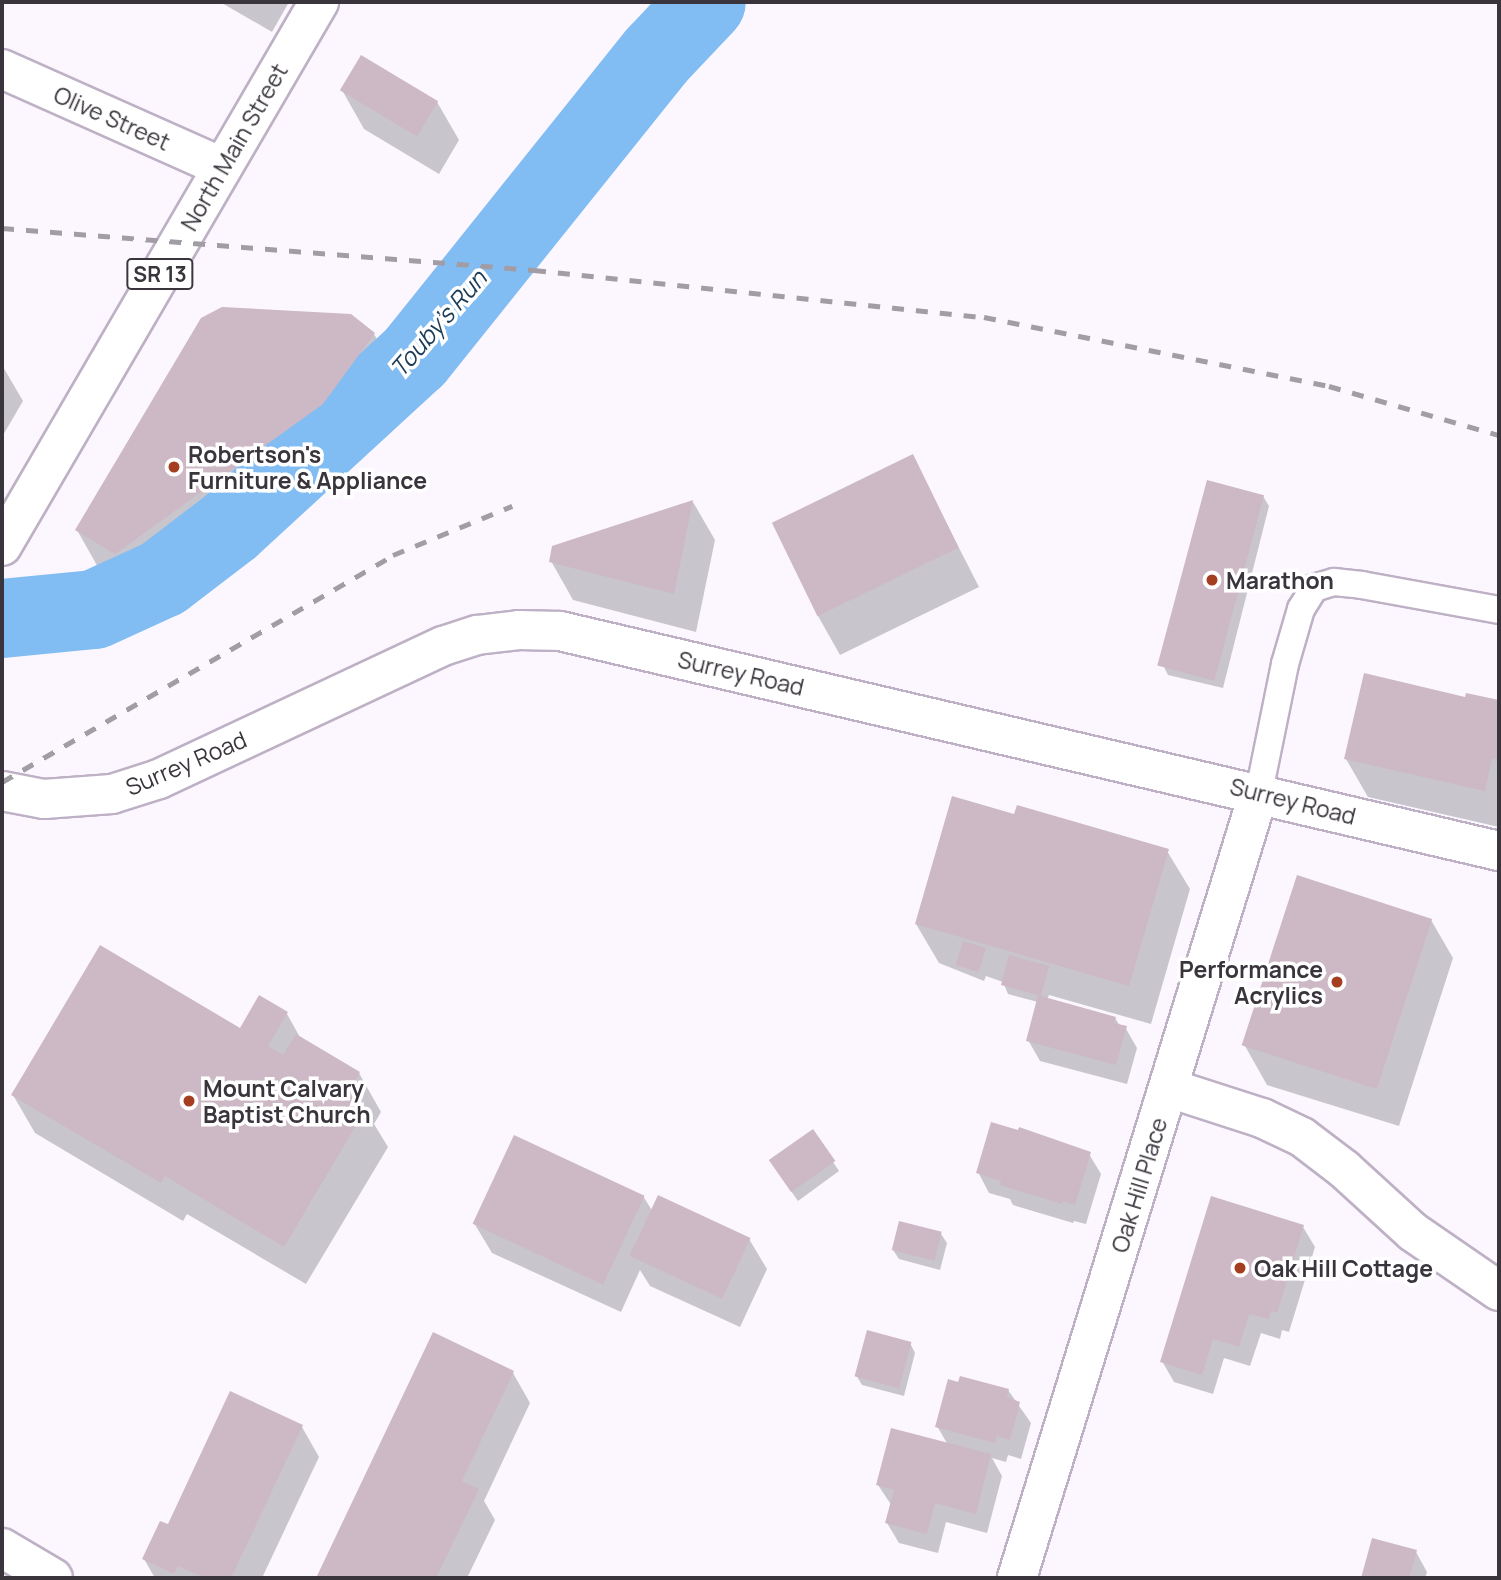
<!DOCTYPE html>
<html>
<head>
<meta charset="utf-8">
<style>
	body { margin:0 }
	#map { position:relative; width:1501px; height:1580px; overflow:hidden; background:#fcf7ff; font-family:Manrope,sans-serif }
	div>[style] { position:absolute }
	.shadow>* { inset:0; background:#0003 }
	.river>* { height:79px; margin:-39.5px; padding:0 39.5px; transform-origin:39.5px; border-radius:39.5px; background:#81bcf2 }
	.building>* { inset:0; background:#cdb8c6; transform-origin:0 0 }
	.roads { filter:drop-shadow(2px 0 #beb1c5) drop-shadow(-2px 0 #beb1c5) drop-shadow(0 2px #beb1c5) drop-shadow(0 -2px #beb1c5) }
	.service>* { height:26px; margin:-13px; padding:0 13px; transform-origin:13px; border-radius:13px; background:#fff }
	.minor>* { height:38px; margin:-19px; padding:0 19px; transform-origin:19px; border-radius:19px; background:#fff }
	.trunk>* { height:38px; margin:-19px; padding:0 19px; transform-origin:19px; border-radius:19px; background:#fff }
	.rail>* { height:5px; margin-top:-2.5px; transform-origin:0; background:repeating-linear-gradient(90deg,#a29da5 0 12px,transparent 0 24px) }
	.dots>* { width:19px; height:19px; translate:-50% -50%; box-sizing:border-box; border:4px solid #fff; border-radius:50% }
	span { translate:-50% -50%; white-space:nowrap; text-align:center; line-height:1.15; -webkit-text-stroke:7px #fff; paint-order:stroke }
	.shield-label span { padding:2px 5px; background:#fff; border:2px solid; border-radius:5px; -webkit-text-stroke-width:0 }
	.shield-label { font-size:21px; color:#3a353d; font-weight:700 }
	.street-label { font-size:23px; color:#3a353d }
	.poi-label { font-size:23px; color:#3a353d; font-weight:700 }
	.left { translate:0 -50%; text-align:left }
	.right { translate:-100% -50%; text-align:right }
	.water-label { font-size:24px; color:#1b3b56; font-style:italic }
	.frame { position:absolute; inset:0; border:4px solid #3a353d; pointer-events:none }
</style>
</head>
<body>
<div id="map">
	<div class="shadow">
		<i style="clip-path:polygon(220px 2px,289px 2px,272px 32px)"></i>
		<i style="clip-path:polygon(342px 90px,437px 102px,459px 140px,439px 174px,364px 129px)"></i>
		<i style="clip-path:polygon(374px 334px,396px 372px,345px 443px,138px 592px,99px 569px,77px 530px)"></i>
		<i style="clip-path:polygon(2px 365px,23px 401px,2px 437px)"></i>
		<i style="clip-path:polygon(912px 456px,979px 587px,840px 655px,818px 616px)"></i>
		<i style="clip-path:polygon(1263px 496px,1269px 506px,1223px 688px,1168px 675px,1163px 665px)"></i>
		<i style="clip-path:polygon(693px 502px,715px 540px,696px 632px,573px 600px,551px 561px,554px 548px)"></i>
		<i style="clip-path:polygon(1467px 695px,1499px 701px,1499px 827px,1368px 797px,1346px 759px,1467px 699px)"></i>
		<i style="clip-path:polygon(1016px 817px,1167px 851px,1190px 889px,1151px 1024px,1049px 995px,1047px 1000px,1115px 1018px,1120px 1026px,1125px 1027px,1137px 1048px,1127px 1084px,1040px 1061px,1028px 1040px,1038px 1002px,1008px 994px,1003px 982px,986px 976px,984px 981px,939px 963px,916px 924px)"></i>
		<i style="clip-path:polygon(1431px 920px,1453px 958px,1399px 1126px,1267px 1085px,1245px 1046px)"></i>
		<i style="clip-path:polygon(287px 1014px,301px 1039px,359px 1073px,381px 1112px,374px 1124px,388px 1147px,306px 1284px,187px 1214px,183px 1221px,35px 1133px,13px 1095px,241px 1030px)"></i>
		<i style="clip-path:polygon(1018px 1132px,1089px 1154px,1101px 1174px,1086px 1224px,1074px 1221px,1073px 1223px,1013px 1205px,1010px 1199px,989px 1193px,978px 1172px)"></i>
		<i style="clip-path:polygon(833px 1162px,839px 1171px,798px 1201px,777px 1171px)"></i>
		<i style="clip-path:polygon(643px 1196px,653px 1212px,749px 1239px,767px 1269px,740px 1327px,650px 1286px,640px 1270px,621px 1312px,492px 1253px,474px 1223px)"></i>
		<i style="clip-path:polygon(1303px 1227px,1315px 1247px,1289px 1332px,1282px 1330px,1280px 1339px,1261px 1333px,1250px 1366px,1224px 1358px,1213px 1394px,1174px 1382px,1162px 1361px)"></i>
		<i style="clip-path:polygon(941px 1234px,947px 1243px,940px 1270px,899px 1259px,893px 1250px)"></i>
		<i style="clip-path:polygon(434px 1335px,513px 1373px,530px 1403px,484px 1501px,495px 1520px,467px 1578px,317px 1578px)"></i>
		<i style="clip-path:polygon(910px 1343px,915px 1353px,904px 1396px,862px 1385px,856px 1375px)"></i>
		<i style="clip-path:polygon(1008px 1390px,1031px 1423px,1021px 1459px,1008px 1455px,1006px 1462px,992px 1458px,1002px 1476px,987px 1533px,946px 1522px,938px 1553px,899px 1543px,887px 1523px,892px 1506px,878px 1485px,948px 1445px,937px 1426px)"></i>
		<i style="clip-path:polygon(302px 1427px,319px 1457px,262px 1578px,155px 1578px,144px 1559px,169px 1526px)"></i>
		<i style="clip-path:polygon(1373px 1540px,1416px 1552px,1427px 1572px,1425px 1578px,1364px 1578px)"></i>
	</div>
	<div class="river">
		<i style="left:2px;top:618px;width:92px;rotate:-5.6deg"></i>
		<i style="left:94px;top:609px;width:75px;rotate:-24.5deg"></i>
		<i style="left:162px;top:578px;width:86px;rotate:-37.4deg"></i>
		<i style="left:230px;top:526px;width:250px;rotate:-42.6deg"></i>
		<i style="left:414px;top:357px;width:388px;rotate:-51.3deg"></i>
		<i style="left:657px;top:54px;width:71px;rotate:-46.7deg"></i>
	</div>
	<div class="building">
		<i style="left:361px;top:55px;width:90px;height:41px;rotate:31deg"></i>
		<i style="clip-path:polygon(222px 307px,351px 314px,375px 333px,323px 404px,115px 554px,75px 530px,201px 318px)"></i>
		<i style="left:913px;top:454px;width:104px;height:157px;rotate:64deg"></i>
		<i style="left:1207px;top:480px;width:59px;height:192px;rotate:15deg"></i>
		<i style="clip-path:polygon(693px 500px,674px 594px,549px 562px,552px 546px)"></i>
		<i style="clip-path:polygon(1364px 673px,1465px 697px,1466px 693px,1499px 700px,1499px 760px,1492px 758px,1485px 791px,1344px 759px)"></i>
		<i style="clip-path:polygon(952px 796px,1014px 814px,1017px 805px,1169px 849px,1129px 986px,915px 924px)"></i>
		<i style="left:1297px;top:875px;width:142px;height:179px;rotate:18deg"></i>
		<i style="left:963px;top:941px;width:24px;height:25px;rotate:17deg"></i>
		<i style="clip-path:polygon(100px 945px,240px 1028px,259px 995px,288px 1012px,268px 1046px,283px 1055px,296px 1034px,360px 1072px,347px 1095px,367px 1107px,284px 1247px,165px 1176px,161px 1183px,11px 1095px)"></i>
		<i style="clip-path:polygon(1009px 955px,1049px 966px,1041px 996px,1116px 1017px,1114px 1023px,1127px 1026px,1116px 1065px,1026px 1041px,1038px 995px,1001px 985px)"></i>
		<i style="clip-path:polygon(991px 1122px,1018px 1130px,1019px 1127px,1091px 1152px,1075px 1205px,1063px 1201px,1062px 1204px,1000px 1185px,1001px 1181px,976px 1173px)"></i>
		<i style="left:813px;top:1129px;width:39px;height:54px;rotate:55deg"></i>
		<i style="left:514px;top:1135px;width:144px;height:98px;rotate:25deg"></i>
		<i style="left:658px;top:1195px;width:102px;height:67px;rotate:25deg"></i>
		<i style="clip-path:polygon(1211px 1196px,1304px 1225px,1277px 1313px,1271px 1311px,1269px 1319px,1249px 1314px,1239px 1347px,1213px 1339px,1202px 1375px,1160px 1362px)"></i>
		<i style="left:899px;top:1221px;width:44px;height:30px;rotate:14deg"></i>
		<i style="left:867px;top:1330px;width:46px;height:48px;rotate:15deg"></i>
		<i style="clip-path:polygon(433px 1332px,514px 1371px,462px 1481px,479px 1489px,436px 1578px,316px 1578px)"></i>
		<i style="clip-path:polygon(960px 1376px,1009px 1389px,1007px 1397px,1020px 1402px,1010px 1440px,997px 1436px,995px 1443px,935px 1427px,948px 1379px,958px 1382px)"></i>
		<i style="clip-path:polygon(230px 1391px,303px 1425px,231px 1578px,205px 1578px,178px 1566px,174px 1574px,142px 1559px,160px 1521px,168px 1524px)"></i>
		<i style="clip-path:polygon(891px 1428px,991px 1454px,976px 1514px,935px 1503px,927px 1534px,885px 1523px,894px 1490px,876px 1485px)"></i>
		<i style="clip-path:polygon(1372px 1538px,1417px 1550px,1409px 1578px,1361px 1578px)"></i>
	</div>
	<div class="roads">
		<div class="service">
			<i style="left:1259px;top:792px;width:131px;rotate:-78.5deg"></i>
			<i style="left:1285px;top:664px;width:57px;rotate:-73.8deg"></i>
			<i style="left:1301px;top:609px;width:25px;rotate:-58deg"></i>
			<i style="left:1314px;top:588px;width:21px;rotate:-17deg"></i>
			<i style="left:1334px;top:582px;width:28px;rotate:6deg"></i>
			<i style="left:1362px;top:585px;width:139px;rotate:10.3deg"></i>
		</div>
		<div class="minor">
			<i style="left:2px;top:69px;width:241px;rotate:24deg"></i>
			<i style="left:2px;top:791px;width:43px;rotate:10.8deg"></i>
			<i style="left:44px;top:799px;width:68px;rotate:-4.2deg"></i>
			<i style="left:112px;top:794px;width:49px;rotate:-17.7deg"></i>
			<i style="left:159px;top:779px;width:314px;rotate:-25.1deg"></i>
			<i style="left:443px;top:646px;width:36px;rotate:-18deg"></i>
			<i style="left:477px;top:635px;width:42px;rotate:-6.8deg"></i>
			<i style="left:519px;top:630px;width:41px;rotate:1.4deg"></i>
			<i style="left:560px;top:631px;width:964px;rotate:13.19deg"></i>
			<i style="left:1169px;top:1088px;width:98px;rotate:17.9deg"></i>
			<i style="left:1262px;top:1118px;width:44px;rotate:25.4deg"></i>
			<i style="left:1302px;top:1137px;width:53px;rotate:37.3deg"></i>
			<i style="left:1344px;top:1169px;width:93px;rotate:42.4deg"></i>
			<i style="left:1413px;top:1232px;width:104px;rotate:34.5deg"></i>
			<i style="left:2px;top:1548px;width:59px;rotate:30.5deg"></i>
			<i style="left:1017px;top:1578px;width:822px;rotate:-72.89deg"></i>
		</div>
		<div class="trunk">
			<i style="left:2px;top:546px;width:630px;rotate:-59.77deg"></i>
		</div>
	</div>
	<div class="rail">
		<i style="left:2px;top:228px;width:534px;rotate:4.51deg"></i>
		<i style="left:534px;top:270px;width:452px;rotate:6deg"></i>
		<i style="left:984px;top:317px;width:352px;rotate:11.3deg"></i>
		<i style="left:1329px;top:386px;width:177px;rotate:16.1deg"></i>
		<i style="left:2px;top:782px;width:452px;rotate:-30.1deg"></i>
		<i style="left:393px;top:555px;width:129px;rotate:-22.4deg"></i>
	</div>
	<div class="dots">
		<i style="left:174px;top:467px;background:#a53d20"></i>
		<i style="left:1212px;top:580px;background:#a53d20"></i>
		<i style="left:1337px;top:982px;background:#a53d20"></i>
		<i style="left:189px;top:1101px;background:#a53d20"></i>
		<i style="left:1240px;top:1268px;background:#a53d20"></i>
	</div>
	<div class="shield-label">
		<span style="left:160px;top:274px">SR 13</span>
	</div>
	<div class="street-label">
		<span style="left:112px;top:118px;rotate:24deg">Olive Street</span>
		<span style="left:234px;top:147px;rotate:-60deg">North Main Street</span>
		<span style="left:741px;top:673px;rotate:13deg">Surrey Road</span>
		<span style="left:186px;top:763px;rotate:-23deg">Surrey Road</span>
		<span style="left:1293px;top:801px;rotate:14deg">Surrey Road</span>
		<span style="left:1139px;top:1185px;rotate:-73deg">Oak Hill Place</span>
	</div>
	<div class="poi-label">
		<span class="left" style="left:188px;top:467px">Robertson's<br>Furniture &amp; Appliance</span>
		<span class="left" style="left:1226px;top:580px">Marathon</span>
		<span class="right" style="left:1323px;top:982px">Performance<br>Acrylics</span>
		<span class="left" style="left:203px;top:1101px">Mount Calvary<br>Baptist Church</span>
		<span class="left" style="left:1254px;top:1268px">Oak Hill Cottage</span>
	</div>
	<div class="water-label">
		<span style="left:438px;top:323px;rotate:-49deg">Touby's Run</span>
	</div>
	<div class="frame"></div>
</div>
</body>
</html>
